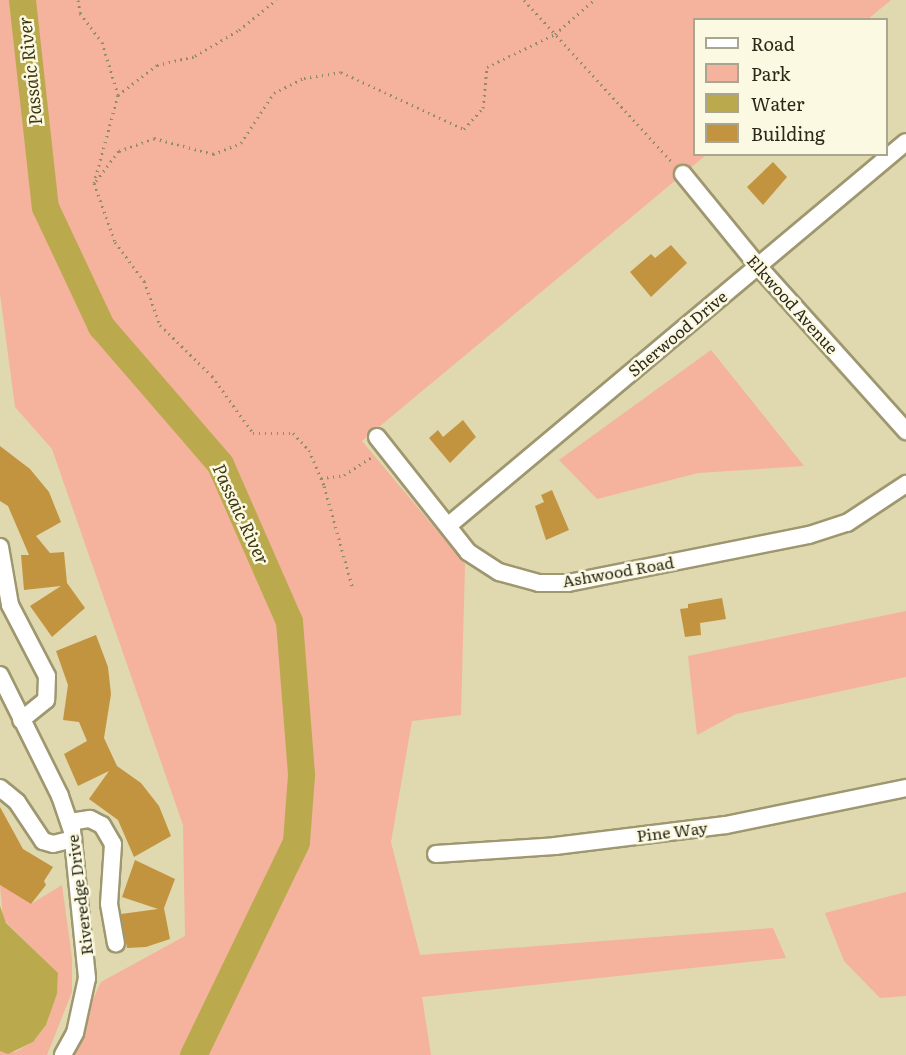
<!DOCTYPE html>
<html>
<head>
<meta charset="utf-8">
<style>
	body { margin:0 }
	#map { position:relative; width:906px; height:1055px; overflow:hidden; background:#e0d8ae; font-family:Literata,serif }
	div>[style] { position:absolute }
	.green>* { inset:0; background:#f5b29c }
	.water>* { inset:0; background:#bbaa4d }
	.river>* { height:27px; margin:-13.5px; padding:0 13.5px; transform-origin:13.5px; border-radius:13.5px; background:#bbaa4d }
	.building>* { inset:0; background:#c39440 }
	.path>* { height:3px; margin-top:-1.5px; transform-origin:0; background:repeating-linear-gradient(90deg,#918b6c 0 1.5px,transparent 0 6px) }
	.roads { filter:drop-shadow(2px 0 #9e976f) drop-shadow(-2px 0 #9e976f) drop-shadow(0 2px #9e976f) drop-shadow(0 -2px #9e976f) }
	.minor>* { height:16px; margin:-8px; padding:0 8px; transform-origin:8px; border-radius:8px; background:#fff }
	span { translate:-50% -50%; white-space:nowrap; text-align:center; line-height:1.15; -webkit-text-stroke:5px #fcf9e3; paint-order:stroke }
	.street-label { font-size:16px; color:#2b2817 }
	.water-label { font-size:18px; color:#3f3810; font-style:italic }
	.legend { position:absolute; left:693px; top:18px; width:195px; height:138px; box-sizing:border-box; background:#fcf9e3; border:2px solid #a8a591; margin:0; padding:8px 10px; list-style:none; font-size:18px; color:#2b2817 }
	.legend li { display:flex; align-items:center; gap:12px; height:30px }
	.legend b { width:30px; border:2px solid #a8a591 }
</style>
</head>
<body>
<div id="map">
	<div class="green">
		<i style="clip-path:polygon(0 0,891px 0,868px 19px,694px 20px,694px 154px,706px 155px,362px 441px,465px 564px,461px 715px,412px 721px,391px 842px,420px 955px,773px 928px,786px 958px,422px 997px,431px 1055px,67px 1055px,101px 982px,185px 936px,183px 825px,52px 449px,15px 407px,0 294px)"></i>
		<i style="clip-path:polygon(711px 350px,804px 466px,698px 473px,597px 499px,559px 460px)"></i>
		<i style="clip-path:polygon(906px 611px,906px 677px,736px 714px,697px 735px,688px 656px)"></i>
		<i style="clip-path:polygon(0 885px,31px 904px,62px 885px,72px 958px,72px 992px,47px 1055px,0 1055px,0 1051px,15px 1052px,33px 1042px,46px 1025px,57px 994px,58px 974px,3px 919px)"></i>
		<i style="clip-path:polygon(906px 892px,906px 996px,880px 998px,844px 961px,825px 913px)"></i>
	</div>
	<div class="water">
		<i style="clip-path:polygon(0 906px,6px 923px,58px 973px,57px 994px,46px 1025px,33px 1042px,8px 1054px,0 1051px)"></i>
	</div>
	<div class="river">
		<i style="left:22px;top:0;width:208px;rotate:83.7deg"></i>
		<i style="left:45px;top:207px;width:132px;rotate:64.8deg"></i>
		<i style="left:101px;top:326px;width:182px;rotate:49.2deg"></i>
		<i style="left:220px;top:464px;width:171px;rotate:66.3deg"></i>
		<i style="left:289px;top:621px;width:154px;rotate:85.5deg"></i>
		<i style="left:301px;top:775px;width:67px;rotate:94.3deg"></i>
		<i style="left:296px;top:842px;width:237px;rotate:115.8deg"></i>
	</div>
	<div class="building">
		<i style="clip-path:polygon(773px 162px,787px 177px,763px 205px,747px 187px)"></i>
		<i style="clip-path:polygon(671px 245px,687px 263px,651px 297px,630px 272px,651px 254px,655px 258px)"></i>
		<i style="clip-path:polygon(463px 420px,476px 437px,450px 463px,429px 438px,438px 430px,443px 437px)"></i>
		<i style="clip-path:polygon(0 446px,30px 469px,49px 492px,61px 522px,36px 536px,50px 553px,64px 552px,67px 583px,85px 608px,52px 637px,30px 606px,61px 586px,24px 590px,21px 555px,29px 555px,8px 506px,0 501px)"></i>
		<i style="clip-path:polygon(552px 490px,569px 530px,546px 540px,535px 506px,544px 502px,541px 495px)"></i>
		<i style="clip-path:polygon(722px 598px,726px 619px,700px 623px,701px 635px,685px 637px,680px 609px,688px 608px,688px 604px)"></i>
		<i style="clip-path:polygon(96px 635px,108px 667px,111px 694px,104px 738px,117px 766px,141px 783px,159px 806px,171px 836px,134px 857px,118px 820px,89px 799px,109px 771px,78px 786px,64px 754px,87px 741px,79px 722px,63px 720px,68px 685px,56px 651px)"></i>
		<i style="clip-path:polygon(0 807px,23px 849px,53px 867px,44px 881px,46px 885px,31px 904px,0 885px)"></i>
		<i style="clip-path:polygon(135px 860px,175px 879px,164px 908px,170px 939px,146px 947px,127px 948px,121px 914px,158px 909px,122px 897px)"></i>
	</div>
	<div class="path">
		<i style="left:78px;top:0;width:13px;rotate:81deg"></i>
		<i style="left:80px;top:13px;width:36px;rotate:53deg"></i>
		<i style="left:102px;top:42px;width:55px;rotate:73.2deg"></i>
		<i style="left:118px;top:95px;width:91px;rotate:105.3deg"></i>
		<i style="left:94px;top:183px;width:63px;rotate:70.4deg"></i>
		<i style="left:115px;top:242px;width:49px;rotate:53.4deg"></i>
		<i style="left:144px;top:281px;width:47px;rotate:70deg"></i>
		<i style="left:160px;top:325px;width:73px;rotate:44.4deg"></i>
		<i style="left:212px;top:376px;width:70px;rotate:54.3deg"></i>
		<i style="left:253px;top:433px;width:40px"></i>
		<i style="left:293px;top:433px;width:23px;rotate:47deg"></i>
		<i style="left:309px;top:450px;width:39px;rotate:67deg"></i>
		<i style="left:324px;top:486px;width:107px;rotate:74.3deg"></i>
		<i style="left:524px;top:0;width:222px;rotate:47.6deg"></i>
		<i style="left:118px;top:95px;width:49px;rotate:-37.6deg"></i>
		<i style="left:157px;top:65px;width:39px;rotate:-13deg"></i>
		<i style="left:195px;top:56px;width:51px;rotate:-30.6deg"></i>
		<i style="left:239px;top:30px;width:48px;rotate:-39deg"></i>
		<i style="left:96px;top:181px;width:38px;rotate:-53deg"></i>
		<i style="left:119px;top:151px;width:37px;rotate:-20deg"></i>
		<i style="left:154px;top:138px;width:61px;rotate:15.2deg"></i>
		<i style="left:213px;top:154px;width:30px;rotate:-21deg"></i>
		<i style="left:241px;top:143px;width:60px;rotate:-56.6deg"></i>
		<i style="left:274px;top:93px;width:34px;rotate:-27deg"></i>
		<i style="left:304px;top:78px;width:37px;rotate:-9deg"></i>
		<i style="left:341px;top:72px;width:136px;rotate:24.9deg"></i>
		<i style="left:464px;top:129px;width:28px;rotate:-48deg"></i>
		<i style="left:483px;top:108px;width:41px;rotate:-84.4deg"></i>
		<i style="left:487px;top:67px;width:76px;rotate:-25.9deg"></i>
		<i style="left:555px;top:34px;width:52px;rotate:-41.1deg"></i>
		<i style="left:321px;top:478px;width:23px;rotate:-7deg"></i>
		<i style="left:344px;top:475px;width:35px;rotate:-33deg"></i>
	</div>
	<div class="roads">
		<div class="minor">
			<i style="left:683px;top:174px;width:119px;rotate:50.8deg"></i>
			<i style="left:758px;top:266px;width:222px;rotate:48.1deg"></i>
			<i style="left:377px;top:437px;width:147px;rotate:51.6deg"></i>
			<i style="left:468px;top:552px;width:37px;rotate:33deg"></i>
			<i style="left:499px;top:572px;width:41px;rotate:15.4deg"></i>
			<i style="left:539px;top:583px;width:29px"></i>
			<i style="left:568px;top:583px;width:246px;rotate:-11.3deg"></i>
			<i style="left:809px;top:535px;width:40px;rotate:-18deg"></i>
			<i style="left:847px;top:523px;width:71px;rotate:-33.5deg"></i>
			<i style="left:449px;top:525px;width:596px;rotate:-39.97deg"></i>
			<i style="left:0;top:547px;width:59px;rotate:80.2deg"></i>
			<i style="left:10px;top:605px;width:80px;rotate:62.5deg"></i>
			<i style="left:47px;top:676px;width:24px;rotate:92deg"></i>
			<i style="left:46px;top:700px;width:32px;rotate:141deg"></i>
			<i style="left:0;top:675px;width:135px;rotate:63.6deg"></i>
			<i style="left:60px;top:796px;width:36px;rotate:71deg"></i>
			<i style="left:72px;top:830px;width:149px;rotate:84.2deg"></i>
			<i style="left:87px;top:978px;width:56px;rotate:102.3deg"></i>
			<i style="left:75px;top:1033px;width:25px;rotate:119deg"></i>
			<i style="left:0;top:788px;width:22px;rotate:39deg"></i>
			<i style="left:17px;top:802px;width:47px;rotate:56.3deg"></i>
			<i style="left:43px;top:841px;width:10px;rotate:17deg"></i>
			<i style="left:53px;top:844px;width:21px;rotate:-14deg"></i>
			<i style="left:70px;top:822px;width:20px;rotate:-9deg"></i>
			<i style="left:90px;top:819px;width:13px;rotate:27deg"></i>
			<i style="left:102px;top:825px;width:22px;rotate:60deg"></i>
			<i style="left:113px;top:844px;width:60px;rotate:93.8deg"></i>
			<i style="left:109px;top:904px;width:40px;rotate:80deg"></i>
			<i style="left:436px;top:854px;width:119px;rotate:-3.8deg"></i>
			<i style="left:555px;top:846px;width:172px;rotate:-7deg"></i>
			<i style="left:726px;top:825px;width:184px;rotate:-11.6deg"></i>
		</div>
	</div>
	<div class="street-label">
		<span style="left:793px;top:304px;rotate:48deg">Elkwood Avenue</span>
		<span style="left:677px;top:333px;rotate:-40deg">Sherwood Drive</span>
		<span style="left:618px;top:571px;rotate:-10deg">Ashwood Road</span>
		<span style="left:672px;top:831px;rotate:-7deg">Pine Way</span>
		<span style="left:79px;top:895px;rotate:-97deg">Riveredge Drive</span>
	</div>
	<div class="water-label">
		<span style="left:30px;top:71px;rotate:-96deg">Passaic River</span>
		<span style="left:241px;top:514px;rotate:65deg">Passaic River</span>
	</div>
	<ul class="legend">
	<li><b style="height:8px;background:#fff"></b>Road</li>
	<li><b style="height:16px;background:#f5b29c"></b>Park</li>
	<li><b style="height:16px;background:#bbaa4d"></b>Water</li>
	<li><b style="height:16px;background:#c39440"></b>Building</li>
	</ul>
</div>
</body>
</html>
